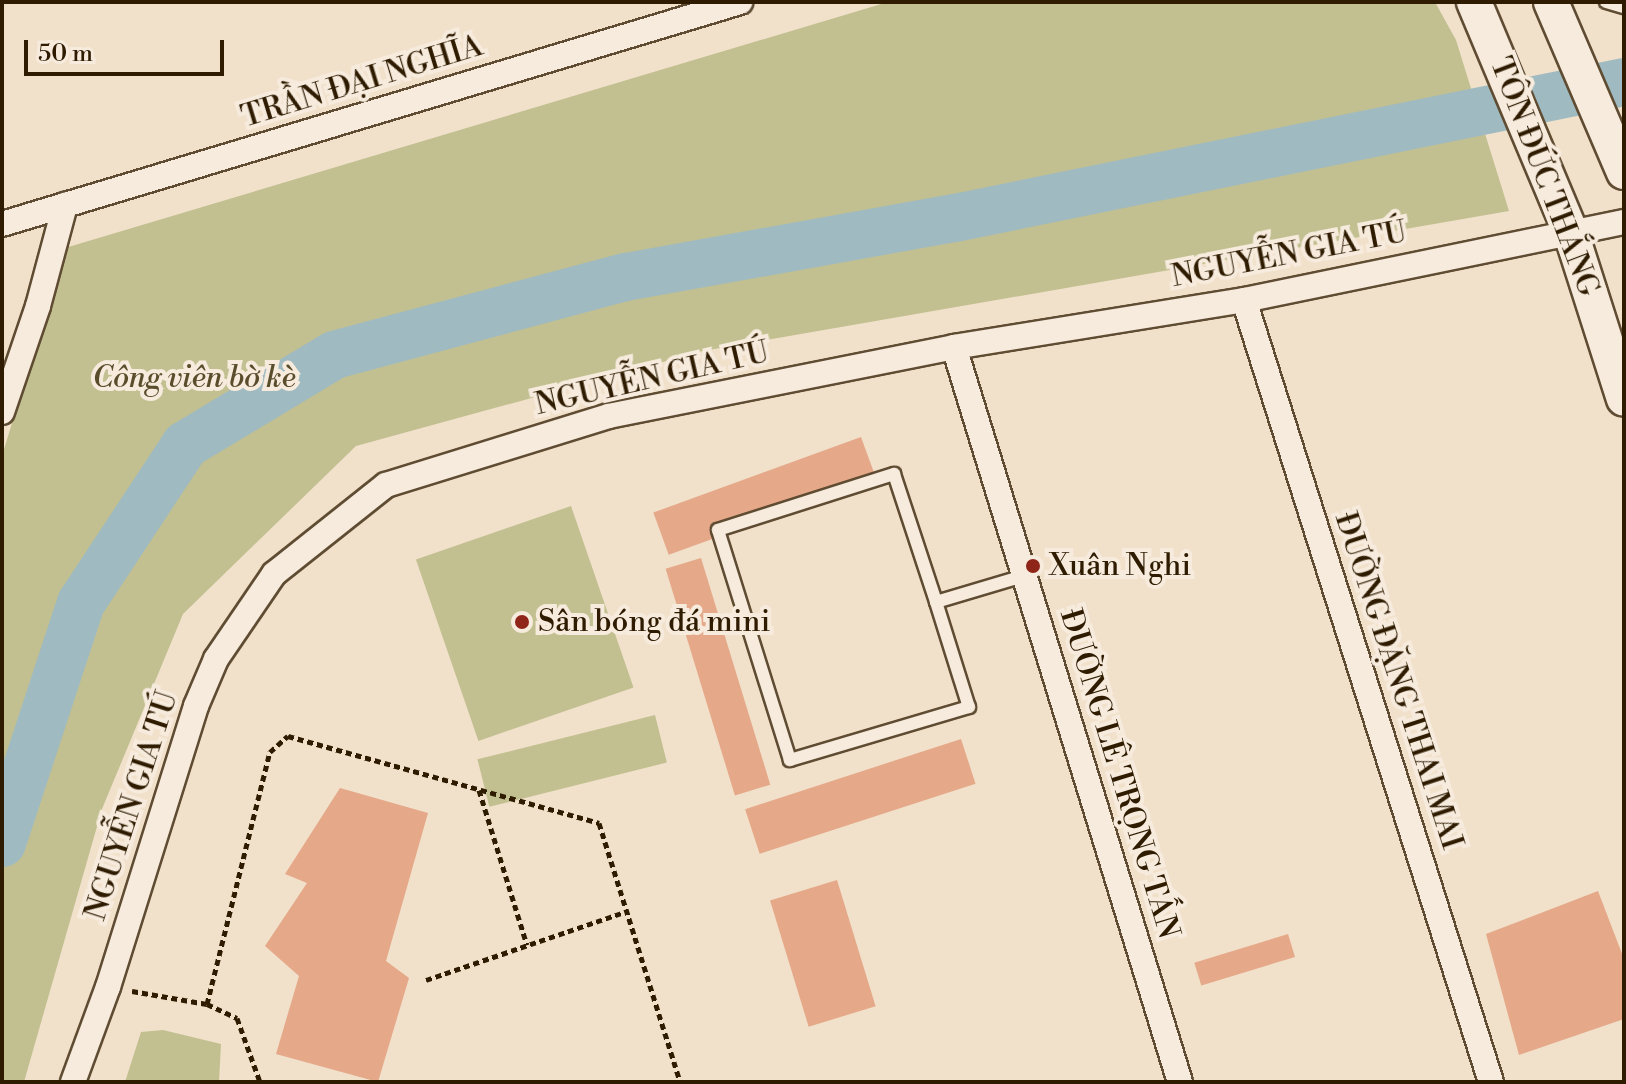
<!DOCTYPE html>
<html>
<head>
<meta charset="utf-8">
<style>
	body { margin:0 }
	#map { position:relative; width:1626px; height:1084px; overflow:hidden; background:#f1e0ca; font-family:"Libre Bodoni",serif }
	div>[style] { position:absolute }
	.green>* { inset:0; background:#c2c091; transform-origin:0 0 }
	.river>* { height:48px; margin:-24px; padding:0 24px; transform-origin:24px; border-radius:24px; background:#9fbac0 }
	.building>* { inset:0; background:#e5a889; transform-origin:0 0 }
	.path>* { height:5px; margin-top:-2.5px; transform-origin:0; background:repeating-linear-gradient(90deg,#2e1b00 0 6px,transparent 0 10px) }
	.roads { filter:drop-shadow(2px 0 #5f4c32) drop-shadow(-2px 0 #5f4c32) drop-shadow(0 2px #5f4c32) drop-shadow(0 -2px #5f4c32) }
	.lane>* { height:12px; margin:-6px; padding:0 6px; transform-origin:6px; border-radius:6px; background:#f6ebdd }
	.street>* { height:24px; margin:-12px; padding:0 12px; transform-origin:12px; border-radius:12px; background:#f6ebdd }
	.secondary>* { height:34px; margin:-17px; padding:0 17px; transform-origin:17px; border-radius:17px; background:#f6ebdd }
	.dots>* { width:22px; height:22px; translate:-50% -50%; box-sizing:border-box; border:4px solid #f6ebdd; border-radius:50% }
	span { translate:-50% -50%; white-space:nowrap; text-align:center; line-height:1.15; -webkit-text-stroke:8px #f6ebdd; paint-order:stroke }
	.street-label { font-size:30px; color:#2e1b00 }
	.park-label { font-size:30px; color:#5a4d2c; font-style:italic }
	.poi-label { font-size:30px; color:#2e1b00 }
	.left { translate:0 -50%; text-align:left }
	.frame { position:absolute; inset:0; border:4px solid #2e1b00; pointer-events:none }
	.scale { position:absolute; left:24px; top:40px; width:200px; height:36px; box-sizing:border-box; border:4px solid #2e1b00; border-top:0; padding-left:10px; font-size:24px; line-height:28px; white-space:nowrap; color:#2e1b00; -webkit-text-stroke:6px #f6ebdd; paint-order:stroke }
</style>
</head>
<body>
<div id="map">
	<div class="green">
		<i style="clip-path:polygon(888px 2px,1435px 2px,1456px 40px,1509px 211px,703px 351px,356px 446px,183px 614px,102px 809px,24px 1082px,2px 1082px,2px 456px,65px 248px)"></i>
		<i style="left:571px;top:506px;width:192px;height:164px;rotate:71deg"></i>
		<i style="left:655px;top:715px;width:49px;height:183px;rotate:76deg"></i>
		<i style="clip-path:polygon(163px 1030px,221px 1044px,219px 1082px,125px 1082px,141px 1032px)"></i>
	</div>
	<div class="river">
		<i style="left:2px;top:843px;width:253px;rotate:-71.8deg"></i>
		<i style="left:81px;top:603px;width:189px;rotate:-56.6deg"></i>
		<i style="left:185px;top:445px;width:174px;rotate:-31.1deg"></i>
		<i style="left:334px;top:355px;width:302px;rotate:-15deg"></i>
		<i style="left:626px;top:277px;width:334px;rotate:-10.2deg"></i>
		<i style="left:955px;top:218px;width:683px;rotate:-11.49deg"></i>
	</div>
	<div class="building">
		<i style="left:861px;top:437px;width:45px;height:221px;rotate:70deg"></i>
		<i style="left:701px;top:558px;width:237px;height:37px;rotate:73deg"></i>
		<i style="left:961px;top:739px;width:47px;height:227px;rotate:72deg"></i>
		<i style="clip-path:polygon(340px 788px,428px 813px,386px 961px,409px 978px,378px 1082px,276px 1054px,299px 976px,265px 946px,307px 883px,285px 874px)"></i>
		<i style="left:837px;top:880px;width:132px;height:70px;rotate:73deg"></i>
		<i style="clip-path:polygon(1598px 891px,1624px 959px,1624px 1019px,1519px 1055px,1486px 934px)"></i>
		<i style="left:1288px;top:934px;width:24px;height:98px;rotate:73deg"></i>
	</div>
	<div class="path">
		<i style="left:479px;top:790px;width:162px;rotate:72.8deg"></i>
		<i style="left:426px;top:980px;width:213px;rotate:-18.9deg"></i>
		<i style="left:132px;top:991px;width:76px;rotate:9.8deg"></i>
		<i style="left:207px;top:1004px;width:260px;rotate:-76deg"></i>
		<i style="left:270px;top:752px;width:24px;rotate:-42deg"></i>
		<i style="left:288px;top:736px;width:323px;rotate:15.6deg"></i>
		<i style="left:599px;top:823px;width:271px;rotate:72.6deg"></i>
		<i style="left:207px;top:1004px;width:33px;rotate:25deg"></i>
		<i style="left:237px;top:1018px;width:68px;rotate:70.2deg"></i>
	</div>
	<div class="roads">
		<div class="lane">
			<i style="left:1606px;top:2px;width:19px;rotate:16deg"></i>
			<i style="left:936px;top:602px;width:110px;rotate:72.6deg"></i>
			<i style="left:969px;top:707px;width:187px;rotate:163.5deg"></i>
			<i style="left:790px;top:760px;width:241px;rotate:-107.4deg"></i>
			<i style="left:718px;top:530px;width:185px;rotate:-17.7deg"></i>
			<i style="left:894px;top:474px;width:135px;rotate:71.8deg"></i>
			<i style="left:936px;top:602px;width:92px;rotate:-16.5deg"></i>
		</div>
		<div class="street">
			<i style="left:2px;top:224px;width:771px;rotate:-16.74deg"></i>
			<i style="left:1244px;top:300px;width:820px;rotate:72.47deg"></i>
			<i style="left:954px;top:347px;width:769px;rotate:72.91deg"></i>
			<i style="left:2px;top:412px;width:112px;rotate:-71.2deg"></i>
			<i style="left:38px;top:306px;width:105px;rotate:-75deg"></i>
			<i style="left:73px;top:1082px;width:101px;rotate:-69.8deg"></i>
			<i style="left:108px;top:987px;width:294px;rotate:-72.6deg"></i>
			<i style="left:196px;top:706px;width:51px;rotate:-66.9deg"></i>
			<i style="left:216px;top:659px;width:103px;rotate:-55.7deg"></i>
			<i style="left:274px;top:574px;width:143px;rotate:-38.5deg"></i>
			<i style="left:386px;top:485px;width:233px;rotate:-17.2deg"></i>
			<i style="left:609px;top:416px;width:352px;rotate:-11.3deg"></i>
			<i style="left:954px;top:347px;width:294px;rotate:-9.2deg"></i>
			<i style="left:1244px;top:300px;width:388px;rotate:-11.6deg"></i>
		</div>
		<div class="secondary">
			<i style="left:1474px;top:2px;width:247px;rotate:67.2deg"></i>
			<i style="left:1570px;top:230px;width:177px;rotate:72.3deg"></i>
			<i style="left:1551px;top:2px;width:185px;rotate:66.8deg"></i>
		</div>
	</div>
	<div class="dots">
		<i style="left:1033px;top:566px;background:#8f2418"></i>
		<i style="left:522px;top:622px;background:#8f2418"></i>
	</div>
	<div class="street-label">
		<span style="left:362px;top:82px;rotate:-17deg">TRẦN ĐẠI NGHĨA</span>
		<span style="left:1544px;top:177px;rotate:69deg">TÔN ĐỨC THẮNG</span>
		<span style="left:1289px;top:255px;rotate:-11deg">NGUYỄN GIA TÚ</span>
		<span style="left:652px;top:379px;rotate:-13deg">NGUYỄN GIA TÚ</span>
		<span style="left:1398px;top:681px;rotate:72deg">ĐƯỜNG ĐẶNG THAI MAI</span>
		<span style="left:1119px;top:774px;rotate:73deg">ĐƯỜNG LÊ TRỌNG TẤN</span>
		<span style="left:132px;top:806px;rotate:-72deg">NGUYỄN GIA TÚ</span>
	</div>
	<div class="park-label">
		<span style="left:194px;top:378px">Công viên bờ kè</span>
	</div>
	<div class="poi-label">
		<span class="left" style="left:1049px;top:566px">Xuân Nghi</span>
		<span class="left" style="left:538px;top:622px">Sân bóng đá mini</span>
	</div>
	<div class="frame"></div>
	<div class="scale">50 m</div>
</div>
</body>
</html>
